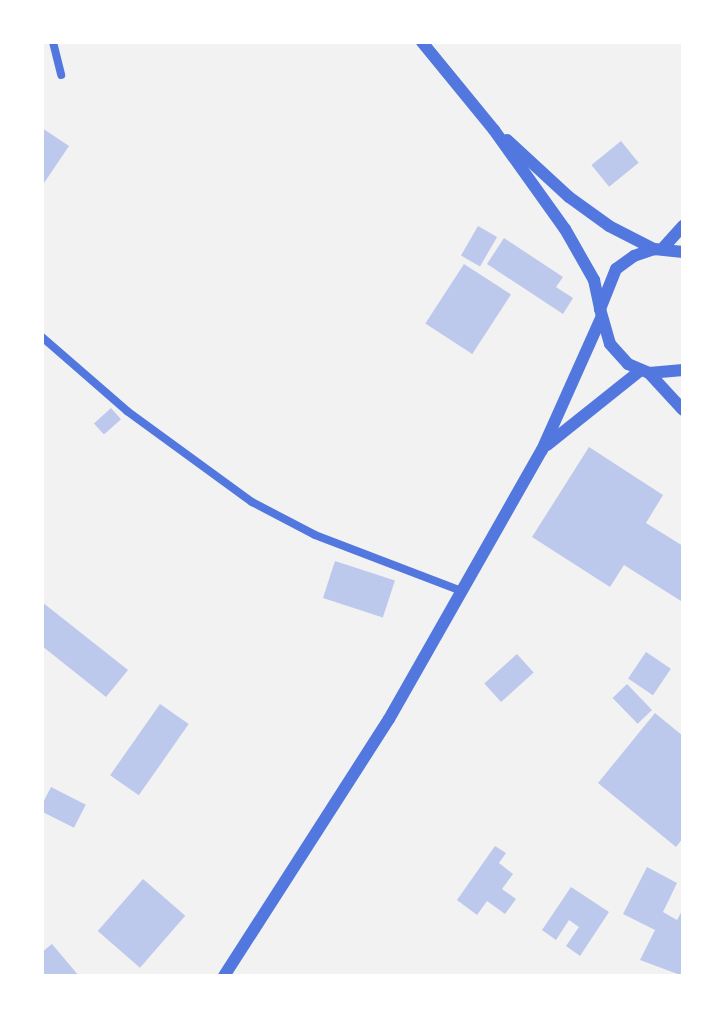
<!DOCTYPE html>
<html>
<head>
<meta charset="utf-8">
<style>
	body { margin:0 }
	#map { position:relative; width:725px; height:1018px; overflow:hidden; background:#f2f2f2; font-family:Roboto,sans-serif }
	div>[style] { position:absolute }
	.building>* { inset:0; background:#bdc9ec; transform-origin:0 0 }
	.minor>* { height:8px; margin:-4px; padding:0 4px; transform-origin:4px; border-radius:4px; background:#5277de }
	.tertiary>* { height:12px; margin:-6px; padding:0 6px; transform-origin:6px; border-radius:6px; background:#5277de }
	span { translate:-50% -50%; white-space:nowrap; text-align:center; line-height:1.15; -webkit-text-stroke:7px #fff; paint-order:stroke }
	.frame { position:absolute; inset:0; border:44px solid #fff; pointer-events:none }
</style>
</head>
<body>
<div id="map">
	<div class="building">
		<i style="clip-path:polygon(42px 128px,69px 146px,42px 186px)"></i>
		<i style="left:621px;top:141px;width:28px;height:38px;rotate:51deg"></i>
		<i style="left:478px;top:226px;width:22px;height:34px;rotate:30deg"></i>
		<i style="clip-path:polygon(504px 238px,563px 277px,556px 287px,573px 298px,563px 314px,487px 264px)"></i>
		<i style="left:464px;top:264px;width:56px;height:71px;rotate:33deg"></i>
		<i style="left:111px;top:408px;width:15px;height:23px;rotate:48deg"></i>
		<i style="clip-path:polygon(589px 447px,663px 495px,646px 523px,683px 546px,681px 601px,624px 565px,610px 587px,532px 537px)"></i>
		<i style="left:335px;top:561px;width:63px;height:39px;rotate:18deg"></i>
		<i style="clip-path:polygon(42px 602px,128px 670px,106px 697px,42px 646px)"></i>
		<i style="left:646px;top:652px;width:30px;height:32px;rotate:34deg"></i>
		<i style="left:517px;top:654px;width:25px;height:44px;rotate:48deg"></i>
		<i style="left:627px;top:684px;width:36px;height:20px;rotate:46deg"></i>
		<i style="left:160px;top:704px;width:35px;height:87px;rotate:35deg"></i>
		<i style="clip-path:polygon(655px 713px,683px 736px,683px 838px,676px 847px,598px 783px)"></i>
		<i style="left:51px;top:787px;width:39px;height:26px;rotate:27deg"></i>
		<i style="clip-path:polygon(495px 846px,506px 853px,499px 863px,513px 874px,502px 889px,516px 899px,505px 914px,487px 901px,477px 915px,457px 900px)"></i>
		<i style="clip-path:polygon(647px 867px,677px 883px,663px 912px,677px 920px,683px 909px,683px 976px,640px 960px,655px 930px,623px 914px)"></i>
		<i style="left:143px;top:879px;width:56px;height:69px;rotate:41deg"></i>
		<i style="clip-path:polygon(571px 887px,609px 912px,580px 956px,566px 946px,579px 927px,569px 920px,556px 940px,542px 930px)"></i>
		<i style="clip-path:polygon(52px 944px,79px 976px,42px 976px,42px 952px)"></i>
	</div>
	<div class="minor">
		<i style="left:53px;top:42px;width:34px;rotate:76deg"></i>
		<i style="left:42px;top:337px;width:113px;rotate:41deg"></i>
		<i style="left:127px;top:411px;width:155px;rotate:36.1deg"></i>
		<i style="left:252px;top:502px;width:71px;rotate:27.6deg"></i>
		<i style="left:315px;top:535px;width:154px;rotate:20.9deg"></i>
	</div>
	<div class="tertiary">
		<i style="left:422px;top:42px;width:114px;rotate:50.7deg"></i>
		<i style="left:494px;top:130px;width:122px;rotate:54.4deg"></i>
		<i style="left:565px;top:229px;width:59px;rotate:60.4deg"></i>
		<i style="left:594px;top:280px;width:30px;rotate:78deg"></i>
		<i style="left:507px;top:140px;width:84px;rotate:42.6deg"></i>
		<i style="left:569px;top:197px;width:49px;rotate:35.9deg"></i>
		<i style="left:609px;top:226px;width:51px;rotate:27.1deg"></i>
		<i style="left:663px;top:248px;width:30px;rotate:-48deg"></i>
		<i style="left:683px;top:252px;width:29px;rotate:-174deg"></i>
		<i style="left:654px;top:249px;width:21px;rotate:161deg"></i>
		<i style="left:634px;top:256px;width:22px;rotate:144deg"></i>
		<i style="left:616px;top:269px;width:43px;rotate:111.8deg"></i>
		<i style="left:600px;top:309px;width:36px;rotate:74deg"></i>
		<i style="left:610px;top:344px;width:27px;rotate:48deg"></i>
		<i style="left:628px;top:364px;width:23px;rotate:23deg"></i>
		<i style="left:649px;top:373px;width:34px;rotate:-5deg"></i>
		<i style="left:649px;top:373px;width:50px;rotate:47.4deg"></i>
		<i style="left:547px;top:445px;width:120px;rotate:-38.6deg"></i>
		<i style="left:224px;top:976px;width:305px;rotate:-57.3deg"></i>
		<i style="left:389px;top:719px;width:309px;rotate:-60.4deg"></i>
		<i style="left:542px;top:450px;width:145px;rotate:-65.9deg"></i>
	</div>
	<div class="frame"></div>
</div>
</body>
</html>
